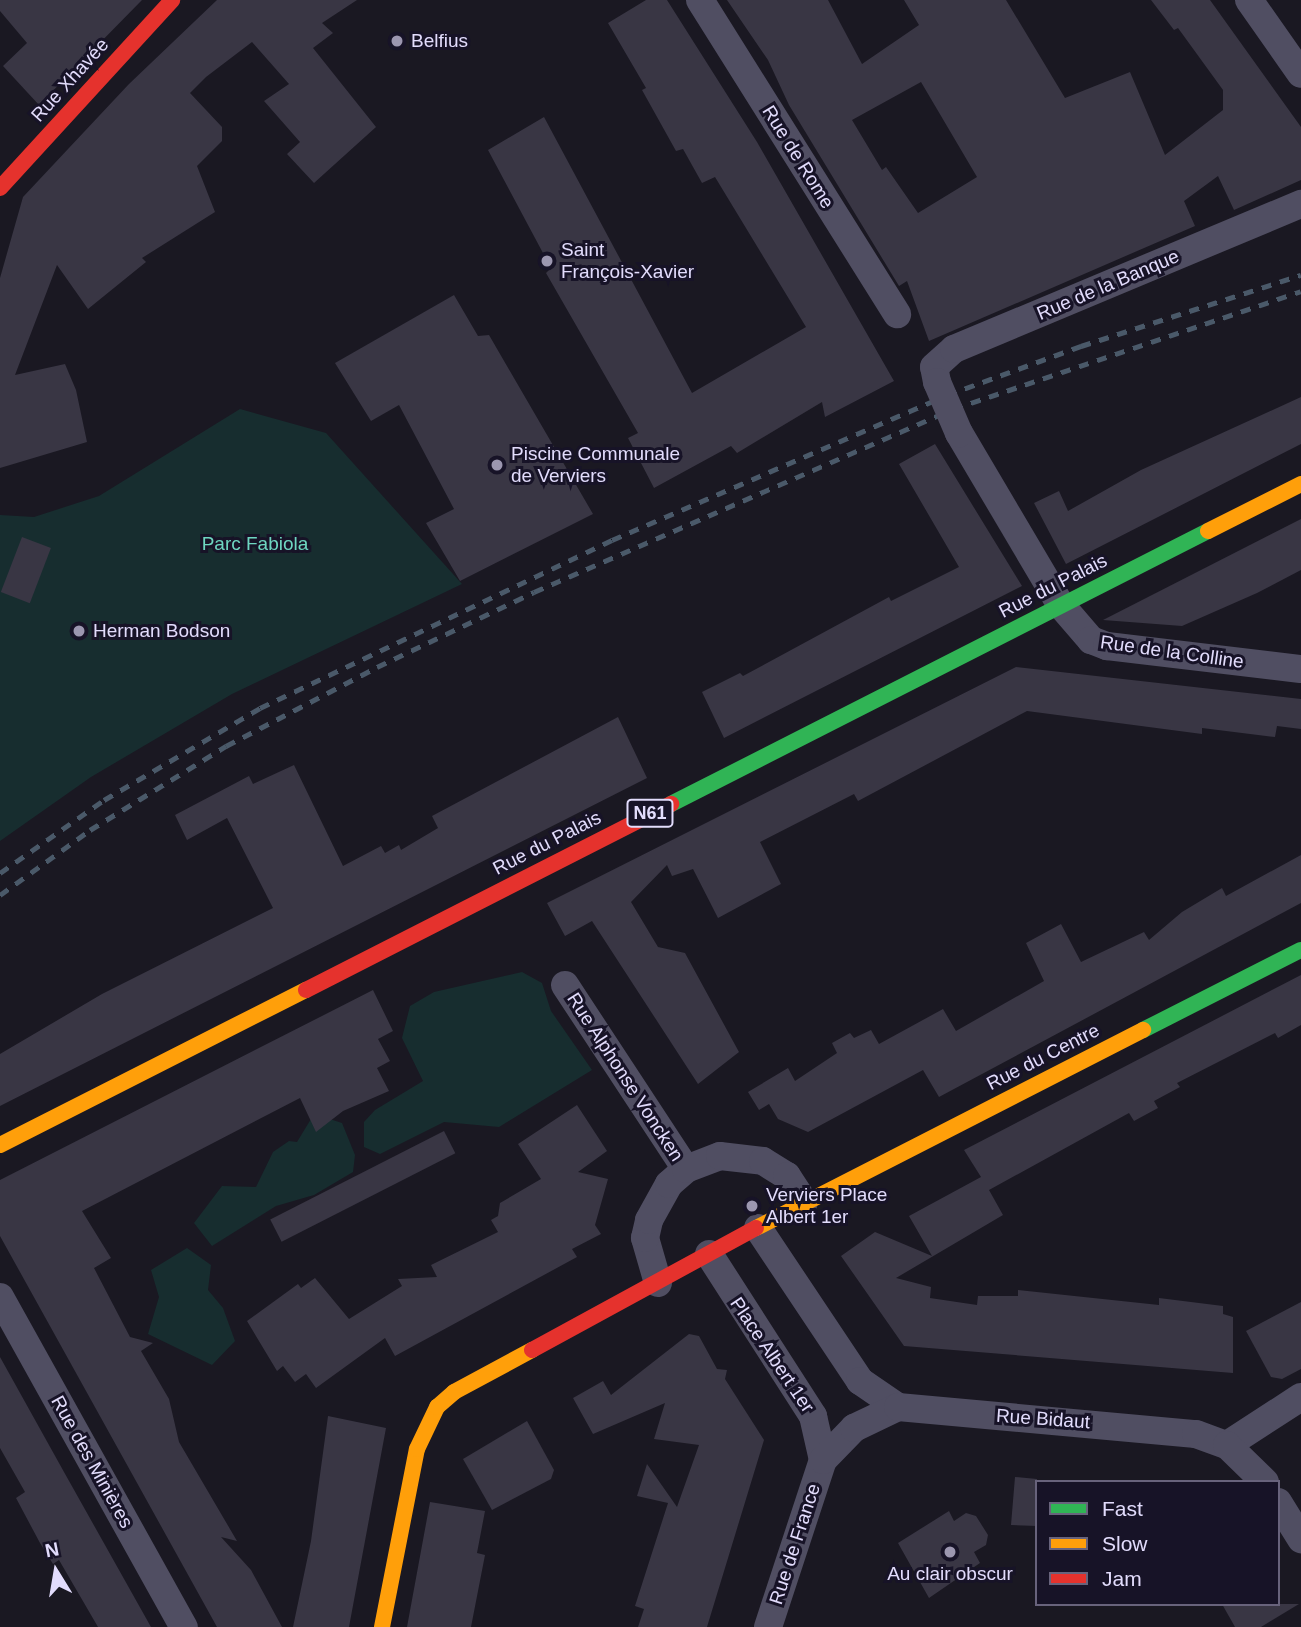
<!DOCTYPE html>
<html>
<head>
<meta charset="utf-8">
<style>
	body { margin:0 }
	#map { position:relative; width:1301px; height:1627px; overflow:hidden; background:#1a1822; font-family:Helvetica,sans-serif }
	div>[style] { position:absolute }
	.green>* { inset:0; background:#172d2f }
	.building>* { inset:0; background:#393644; transform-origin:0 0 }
	.street>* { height:28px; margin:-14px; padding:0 14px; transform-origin:14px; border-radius:14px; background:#504e62 }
	.fast>* { height:16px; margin:-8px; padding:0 8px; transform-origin:8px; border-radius:8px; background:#30b455 }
	.slow>* { height:16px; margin:-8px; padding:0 8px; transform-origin:8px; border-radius:8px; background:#ff9f0a }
	.jam>* { height:16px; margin:-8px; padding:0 8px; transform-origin:8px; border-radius:8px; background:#e5322d }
	.rail>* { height:5px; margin-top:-2.5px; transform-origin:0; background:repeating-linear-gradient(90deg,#4a5969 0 10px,transparent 0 19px) }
	.street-bridge>* { height:28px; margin:-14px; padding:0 14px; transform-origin:14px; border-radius:14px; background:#504e62 }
	.dots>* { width:19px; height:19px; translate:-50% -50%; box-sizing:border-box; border:4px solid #171327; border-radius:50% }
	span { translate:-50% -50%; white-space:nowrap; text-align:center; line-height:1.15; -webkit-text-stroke:6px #171327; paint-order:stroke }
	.shield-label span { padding:2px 5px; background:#171327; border:2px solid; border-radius:5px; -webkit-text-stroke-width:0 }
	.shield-label { font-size:18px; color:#e2dcfc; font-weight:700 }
	.poi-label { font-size:19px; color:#e2dcfc }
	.left { translate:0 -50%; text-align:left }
	.street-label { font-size:19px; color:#e2dcfc }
	.park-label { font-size:19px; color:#6ed6c1 }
	.legend { position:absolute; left:1035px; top:1480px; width:245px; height:126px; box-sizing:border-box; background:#171327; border:2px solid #68637c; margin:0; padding:9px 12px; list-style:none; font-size:21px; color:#e2dcfc }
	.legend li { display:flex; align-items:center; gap:14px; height:35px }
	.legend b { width:35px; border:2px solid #68637c }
	.north { position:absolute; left:21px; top:1536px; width:70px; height:70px; -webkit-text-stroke:5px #171327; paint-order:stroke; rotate:349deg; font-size:19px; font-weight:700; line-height:28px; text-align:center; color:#e2dcfc }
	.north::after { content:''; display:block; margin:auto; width:24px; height:32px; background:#e2dcfc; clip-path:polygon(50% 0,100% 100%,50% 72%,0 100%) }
</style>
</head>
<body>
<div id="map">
	<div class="green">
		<i style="clip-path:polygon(240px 409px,326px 433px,462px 584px,232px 694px,91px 777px,0 841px,0 515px,34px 517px,99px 496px)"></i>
		<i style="clip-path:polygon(522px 972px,542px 983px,551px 1011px,592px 1070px,499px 1127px,444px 1122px,380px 1154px,364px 1147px,364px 1122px,375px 1110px,423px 1081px,402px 1038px,410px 1006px,434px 992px)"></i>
		<i style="clip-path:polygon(314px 1114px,342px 1123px,355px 1155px,353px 1172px,314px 1195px,276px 1206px,212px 1246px,194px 1223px,222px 1186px,256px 1187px,273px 1152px,289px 1141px,297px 1142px)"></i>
		<i style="clip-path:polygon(187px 1248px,211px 1265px,208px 1290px,223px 1308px,235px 1341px,212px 1365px,148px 1334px,159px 1297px,151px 1270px)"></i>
	</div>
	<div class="building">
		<i style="clip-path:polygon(0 0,142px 0,39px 105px,3px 66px,27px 43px,0 11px)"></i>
		<i style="clip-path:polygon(217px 0,357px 0,322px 23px,333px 33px,313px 48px,376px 127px,314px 183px,287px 154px,300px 142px,264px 101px,289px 84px,252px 42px,206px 77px,190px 93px,222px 127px,222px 141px,197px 166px,215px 212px,142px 258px,146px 262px,88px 309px,57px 265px,15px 375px,65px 364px,76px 390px,87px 442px,0 468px,0 278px,23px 197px,129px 84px)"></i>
		<i style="clip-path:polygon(646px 0,667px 0,757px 142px,894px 381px,825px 417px,822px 402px,737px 453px,731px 446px,654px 488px,628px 438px,638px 433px,546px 273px,551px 268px,488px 150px,544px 117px,692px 393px,806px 327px,715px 177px,702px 183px,683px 149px,676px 151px,642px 90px,646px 88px,608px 23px)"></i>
		<i style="clip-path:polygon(evenodd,727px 0,828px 0,862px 64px,919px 25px,904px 0,1006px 0,1065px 98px,1130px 72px,1165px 155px,1223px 110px,1223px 90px,1178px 28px,1174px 30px,1151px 0,1210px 0,1301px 127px,1301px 180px,1234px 210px,1218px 176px,1184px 201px,1195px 226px,929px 341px,907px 281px,899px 286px,789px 105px,768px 60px,727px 0,921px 82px,977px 177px,918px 213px,886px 167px,882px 170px,852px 120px,921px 82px)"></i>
		<i style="clip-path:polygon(454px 295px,478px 336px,489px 335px,593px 514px,460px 581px,426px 523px,454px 509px,399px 405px,371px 421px,335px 363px)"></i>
		<i style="clip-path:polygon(1301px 397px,1301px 444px,1066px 564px,1034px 503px,1059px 491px,1068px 511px,1141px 470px)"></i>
		<i style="clip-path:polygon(935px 444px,1022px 586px,724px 738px,702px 692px,740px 673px,743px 676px,889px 597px,891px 601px,959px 567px,899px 464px)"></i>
		<i style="clip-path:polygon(1301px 519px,1301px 570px,1257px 593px,1182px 626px,1103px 620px)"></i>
		<i style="left:22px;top:537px;width:31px;height:59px;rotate:21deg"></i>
		<i style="clip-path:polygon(1016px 667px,1301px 699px,1301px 729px,1277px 726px,1275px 737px,1202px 728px,1202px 734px,1027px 711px,858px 801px,854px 794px,760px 842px,781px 884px,718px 918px,693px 869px,672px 876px,667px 865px,631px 902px,658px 947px,685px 953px,739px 1052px,698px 1084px,592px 921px,565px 936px,547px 903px)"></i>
		<i style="clip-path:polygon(618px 717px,647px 778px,0 1106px,0 1054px,102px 994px,273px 908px,227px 818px,187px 840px,175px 815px,249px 776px,253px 784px,294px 765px,343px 866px,381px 846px,385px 853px,399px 845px,401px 850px,438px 828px,432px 816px)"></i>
		<i style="clip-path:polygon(1301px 855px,1301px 903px,939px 1097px,923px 1070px,808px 1132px,778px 1119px,769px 1104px,759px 1110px,748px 1092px,788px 1068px,795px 1081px,837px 1053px,832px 1043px,850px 1033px,854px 1038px,871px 1030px,879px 1044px,943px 1009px,956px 1031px,1044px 981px,1026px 943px,1061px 924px,1081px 962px,1144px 932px,1149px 940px,1182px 912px,1222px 888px,1226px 896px)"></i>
		<i style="clip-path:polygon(1301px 975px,1301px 1025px,1278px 1038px,1275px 1033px,1177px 1083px,1180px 1087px,1154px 1101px,1158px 1108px,1134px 1121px,1129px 1113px,989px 1190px,1003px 1215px,896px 1278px,931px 1287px,930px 1298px,977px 1305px,978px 1296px,1018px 1296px,1018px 1290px,1159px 1305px,1159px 1298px,1223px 1306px,1223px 1314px,1233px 1317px,1233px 1373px,904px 1346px,841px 1256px,875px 1232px,932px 1256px,909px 1216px,981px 1177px,964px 1150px)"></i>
		<i style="clip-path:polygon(373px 990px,393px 1031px,378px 1039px,390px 1061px,377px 1068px,389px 1091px,343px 1111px,316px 1132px,300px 1098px,82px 1211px,111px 1258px,94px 1268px,130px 1337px,153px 1343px,141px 1351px,169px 1399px,179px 1442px,237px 1541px,221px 1537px,251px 1570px,282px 1627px,217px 1627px,0 1236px,0 1180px)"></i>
		<i style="clip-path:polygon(577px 1105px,607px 1151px,578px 1172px,608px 1179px,595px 1225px,601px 1234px,572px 1249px,577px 1257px,395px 1356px,385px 1338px,316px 1388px,306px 1374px,295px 1382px,283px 1366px,277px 1371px,247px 1321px,298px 1284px,301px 1288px,315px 1278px,349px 1319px,402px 1286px,398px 1279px,437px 1277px,431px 1265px,498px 1232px,491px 1220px,498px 1216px,500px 1203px,541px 1179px,518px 1144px)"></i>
		<i style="left:444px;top:1131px;width:25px;height:195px;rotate:63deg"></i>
		<i style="clip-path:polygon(1301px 1302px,1301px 1369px,1282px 1379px,1271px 1377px,1246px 1331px)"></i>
		<i style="clip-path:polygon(689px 1334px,699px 1336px,717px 1369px,727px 1370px,725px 1379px,764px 1440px,707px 1627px,638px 1627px,644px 1609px,635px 1606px,668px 1503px,637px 1496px,647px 1464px,677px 1507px,699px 1445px,654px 1439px,665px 1403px,593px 1434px,573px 1398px,603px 1381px,611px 1395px)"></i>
		<i style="clip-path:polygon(0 1357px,64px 1472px,151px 1627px,98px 1627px,59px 1560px,53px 1564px,40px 1543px,16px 1498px,25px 1492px,0 1448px)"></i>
		<i style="clip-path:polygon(328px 1416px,386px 1428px,349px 1627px,293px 1627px,311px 1541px)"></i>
		<i style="clip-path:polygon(527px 1421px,554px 1470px,551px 1479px,492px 1510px,463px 1459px)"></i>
		<i style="clip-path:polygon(1015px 1477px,1037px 1479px,1037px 1526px,1011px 1525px)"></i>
		<i style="clip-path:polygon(430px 1502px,485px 1511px,477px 1553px,485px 1555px,471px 1627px,407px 1627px)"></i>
		<i style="clip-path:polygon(949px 1511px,954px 1521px,966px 1513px,976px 1516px,988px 1535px,986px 1545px,974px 1552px,980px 1563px,929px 1598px,898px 1543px)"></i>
		<i style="clip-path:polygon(1222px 1604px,1299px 1604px,1261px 1627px,1235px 1627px)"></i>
	</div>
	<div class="street">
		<i style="left:700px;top:0;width:371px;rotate:57.9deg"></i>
		<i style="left:1249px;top:0;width:90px;rotate:54.9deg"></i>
		<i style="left:937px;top:382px;width:15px;rotate:-101deg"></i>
		<i style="left:934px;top:367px;width:27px;rotate:-42deg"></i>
		<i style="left:954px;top:349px;width:376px;rotate:-22.7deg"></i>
		<i style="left:959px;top:433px;width:199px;rotate:59.4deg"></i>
		<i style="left:1060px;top:604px;width:48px;rotate:49.3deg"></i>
		<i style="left:1091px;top:640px;width:17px;rotate:21deg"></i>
		<i style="left:1107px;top:646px;width:195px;rotate:6.8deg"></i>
		<i style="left:565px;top:985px;width:220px;rotate:56.7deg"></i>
		<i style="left:758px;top:1228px;width:184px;rotate:56.3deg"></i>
		<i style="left:860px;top:1381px;width:46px;rotate:34.4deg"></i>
		<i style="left:709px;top:1254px;width:193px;rotate:57.3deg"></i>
		<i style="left:813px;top:1416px;width:45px;rotate:77.2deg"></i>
		<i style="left:658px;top:1283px;width:47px;rotate:-106.1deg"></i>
		<i style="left:645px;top:1238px;width:18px;rotate:-77deg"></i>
		<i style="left:649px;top:1220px;width:41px;rotate:-60.9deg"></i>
		<i style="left:669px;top:1184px;width:23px;rotate:-41deg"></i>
		<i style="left:686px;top:1169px;width:36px;rotate:-21deg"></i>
		<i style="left:720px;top:1156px;width:43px;rotate:6.6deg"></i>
		<i style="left:763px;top:1161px;width:28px;rotate:32deg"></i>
		<i style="left:787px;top:1176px;width:31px;rotate:57deg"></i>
		<i style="left:0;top:1297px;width:378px;rotate:60.9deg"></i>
		<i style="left:1227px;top:1445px;width:88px;rotate:-33deg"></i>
		<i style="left:1278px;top:1502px;width:44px;rotate:58.1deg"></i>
		<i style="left:768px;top:1627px;width:176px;rotate:-71.8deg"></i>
		<i style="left:823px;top:1460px;width:45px;rotate:-45.9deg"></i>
		<i style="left:854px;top:1428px;width:49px;rotate:-25.5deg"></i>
		<i style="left:898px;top:1407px;width:299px;rotate:5.2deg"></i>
		<i style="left:1196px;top:1434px;width:33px;rotate:20deg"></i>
		<i style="left:1227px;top:1445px;width:53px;rotate:44.2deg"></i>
	</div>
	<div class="fast">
		<i style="left:671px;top:804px;width:602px;rotate:-26.95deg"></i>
		<i style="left:1143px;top:1030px;width:177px;rotate:-26.9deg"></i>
	</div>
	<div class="slow">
		<i style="left:1208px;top:531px;width:104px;rotate:-26.8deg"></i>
		<i style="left:0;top:1145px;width:343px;rotate:-26.9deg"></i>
		<i style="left:756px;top:1228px;width:435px;rotate:-27.1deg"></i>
		<i style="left:382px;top:1627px;width:181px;rotate:-78.9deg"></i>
		<i style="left:417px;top:1449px;width:47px;rotate:-64.5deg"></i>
		<i style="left:437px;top:1407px;width:23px;rotate:-41deg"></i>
		<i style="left:454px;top:1392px;width:89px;rotate:-28.3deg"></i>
	</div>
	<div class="jam">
		<i style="left:0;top:188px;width:255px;rotate:-47.5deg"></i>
		<i style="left:306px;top:990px;width:410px;rotate:-27deg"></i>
		<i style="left:532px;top:1350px;width:255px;rotate:-28.6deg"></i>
	</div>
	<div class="rail">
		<i style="left:0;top:873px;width:127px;rotate:-35.1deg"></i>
		<i style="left:104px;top:800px;width:181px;rotate:-30.5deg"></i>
		<i style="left:260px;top:708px;width:390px;rotate:-25.5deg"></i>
		<i style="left:612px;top:540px;width:365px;rotate:-23.4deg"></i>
		<i style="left:947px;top:395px;width:143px;rotate:-20.1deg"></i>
		<i style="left:1081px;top:346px;width:231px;rotate:-17.9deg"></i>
		<i style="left:0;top:895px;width:111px;rotate:-35.8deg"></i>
		<i style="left:90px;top:830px;width:160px;rotate:-31.7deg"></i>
		<i style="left:226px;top:746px;width:170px;rotate:-27.6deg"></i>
		<i style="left:377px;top:667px;width:174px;rotate:-25.5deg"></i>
		<i style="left:534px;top:592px;width:457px;rotate:-23.6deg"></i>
		<i style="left:953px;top:409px;width:367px;rotate:-18.7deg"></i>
	</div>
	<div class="street-bridge">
		<i style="left:937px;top:382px;width:56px;rotate:66.7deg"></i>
	</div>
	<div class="dots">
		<i style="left:397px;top:41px;background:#9c97b0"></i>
		<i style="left:547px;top:261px;background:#9c97b0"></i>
		<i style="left:497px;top:465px;background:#9c97b0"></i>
		<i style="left:79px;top:631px;background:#9c97b0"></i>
		<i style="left:752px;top:1206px;background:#9c97b0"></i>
		<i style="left:950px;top:1552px;background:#9c97b0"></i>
	</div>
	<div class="shield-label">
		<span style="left:650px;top:813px">N61</span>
	</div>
	<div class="poi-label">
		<span class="left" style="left:411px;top:41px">Belfius</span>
		<span class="left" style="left:561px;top:261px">Saint<br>François-Xavier</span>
		<span class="left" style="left:511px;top:465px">Piscine Communale<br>de Verviers</span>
		<span class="left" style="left:93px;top:631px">Herman Bodson</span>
		<span class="left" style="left:766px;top:1206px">Verviers Place<br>Albert 1er</span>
		<span style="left:950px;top:1574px">Au clair obscur</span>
	</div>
	<div class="street-label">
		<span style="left:70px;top:80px;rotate:-48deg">Rue Xhavée</span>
		<span style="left:798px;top:157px;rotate:58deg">Rue de Rome</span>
		<span style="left:1108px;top:285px;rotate:-23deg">Rue de la Banque</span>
		<span style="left:1053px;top:586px;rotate:-27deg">Rue du Palais</span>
		<span style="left:1172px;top:652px;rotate:8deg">Rue de la Colline</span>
		<span style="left:547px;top:843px;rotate:-27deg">Rue du Palais</span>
		<span style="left:1043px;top:1057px;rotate:-27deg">Rue du Centre</span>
		<span style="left:625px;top:1077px;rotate:57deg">Rue Alphonse Voncken</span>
		<span style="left:772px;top:1355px;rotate:56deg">Place Albert 1er</span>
		<span style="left:1043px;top:1419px;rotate:4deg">Rue Bidaut</span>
		<span style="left:92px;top:1462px;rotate:61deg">Rue des Minières</span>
		<span style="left:795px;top:1544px;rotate:-72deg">Rue de France</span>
	</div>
	<div class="park-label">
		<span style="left:255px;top:544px">Parc Fabiola</span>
	</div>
	<ul class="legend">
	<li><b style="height:9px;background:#30b455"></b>Fast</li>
	<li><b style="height:9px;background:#ff9f0a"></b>Slow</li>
	<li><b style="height:9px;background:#e5322d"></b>Jam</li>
	</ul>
	<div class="north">N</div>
</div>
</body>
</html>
